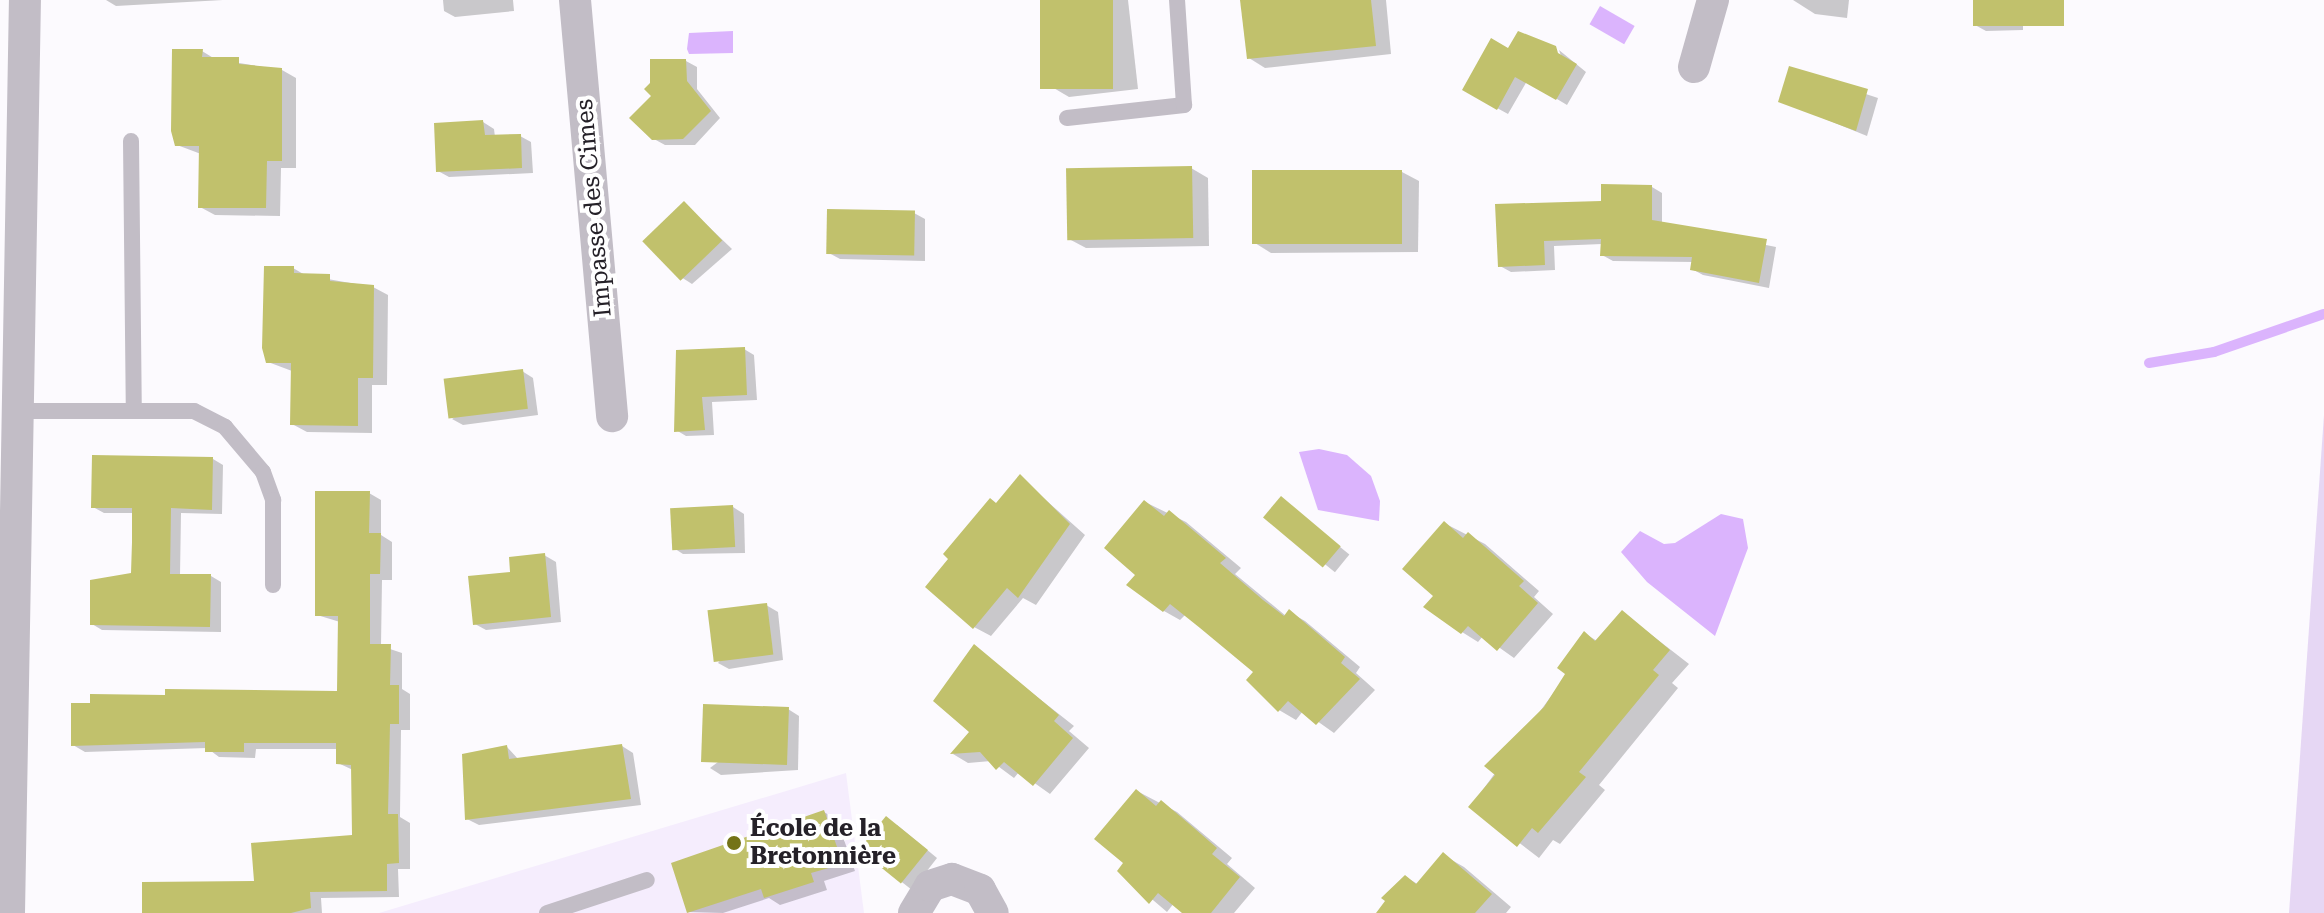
<!DOCTYPE html>
<html>
<head>
<meta charset="utf-8">
<style>
	body { margin:0 }
	#map { position:relative; width:2324px; height:913px; overflow:hidden; background:#fcfafe; font-family:"Roboto Serif",serif }
	div>[style] { position:absolute }
	.built>* { inset:0; background:#f5edfd }
	.green>* { inset:0; background:#e6d7f4 }
	.water>* { inset:0; background:#dbb4fd; transform-origin:0 0 }
	.shadow>* { inset:0; background:#0003; transform-origin:0 0 }
	.stream>* { height:10px; margin:-5px; padding:0 5px; transform-origin:5px; border-radius:5px; background:#dbb4fd }
	.building>* { inset:0; background:#c1c16c; transform-origin:0 0 }
	.lane>* { height:16px; margin:-8px; padding:0 8px; transform-origin:8px; border-radius:8px; background:#c2bdc6 }
	.street>* { height:32px; margin:-16px; padding:0 16px; transform-origin:16px; border-radius:16px; background:#c2bdc6 }
	.dots>* { width:22px; height:22px; translate:-50% -50%; box-sizing:border-box; border:4px solid #fff; border-radius:50% }
	span { translate:-50% -50%; white-space:nowrap; text-align:center; line-height:1.15; -webkit-text-stroke:8px #fff; paint-order:stroke }
	.street-label { font-size:24px; color:#252128 }
	.poi-label { font-size:24px; color:#252128; font-weight:700 }
	.left { translate:0 -50%; text-align:left }
</style>
</head>
<body>
<div id="map">
	<div class="built">
		<i style="clip-path:polygon(846px 773px,864px 913px,379px 913px)"></i>
	</div>
	<div class="green">
		<i style="clip-path:polygon(2324px 415px,2324px 913px,2289px 913px)"></i>
	</div>
	<div class="water">
		<i style="left:1600px;top:6px;width:40px;height:21px;rotate:30deg"></i>
		<i style="clip-path:polygon(733px 31px,733px 53px,689px 54px,687px 49px,689px 33px)"></i>
		<i style="clip-path:polygon(1319px 449px,1347px 455px,1371px 476px,1380px 501px,1379px 521px,1318px 510px,1299px 452px)"></i>
		<i style="clip-path:polygon(1721px 514px,1743px 519px,1748px 548px,1715px 636px,1647px 582px,1621px 552px,1640px 531px,1664px 544px,1675px 543px)"></i>
	</div>
	<div class="shadow">
		<i style="clip-path:polygon(106px 0,223px 0,116px 6px)"></i>
		<i style="clip-path:polygon(443px 0,513px 0,514px 11px,455px 17px,444px 11px)"></i>
		<i style="clip-path:polygon(1042px 0,1128px 0,1138px 89px,1069px 97px,1052px 87px)"></i>
		<i style="clip-path:polygon(1243px 0,1386px 0,1391px 54px,1265px 68px,1249px 58px)"></i>
		<i style="clip-path:polygon(1793px 0,1849px 0,1847px 18px,1815px 14px)"></i>
		<i style="clip-path:polygon(1975px 0,2023px 0,2023px 30px,1986px 31px,1975px 25px)"></i>
		<i style="clip-path:polygon(1559px 50px,1586px 72px,1567px 105px,1527px 81px,1508px 114px,1464px 90px,1509px 51px,1563px 62px)"></i>
		<i style="clip-path:polygon(202px 51px,215px 59px,282px 70px,296px 78px,296px 168px,281px 168px,280px 216px,215px 215px,200px 207px,201px 154px,177px 145px)"></i>
		<i style="clip-path:polygon(686px 61px,697px 67px,697px 89px,720px 118px,695px 145px,665px 145px,654px 139px,654px 96px)"></i>
		<i style="clip-path:polygon(1790px 69px,1878px 98px,1867px 136px,1781px 101px)"></i>
		<i style="clip-path:polygon(483px 122px,494px 129px,495px 137px,520px 136px,531px 142px,533px 173px,449px 177px,438px 171px)"></i>
		<i style="clip-path:polygon(1191px 168px,1208px 178px,1209px 246px,1086px 248px,1069px 239px)"></i>
		<i style="clip-path:polygon(1402px 172px,1419px 181px,1418px 252px,1271px 253px,1255px 243px)"></i>
		<i style="clip-path:polygon(1652px 187px,1662px 193px,1662px 224px,1776px 247px,1769px 288px,1703px 275px,1692px 269px,1694px 262px,1613px 261px,1602px 255px,1602px 244px,1554px 246px,1555px 270px,1511px 272px,1500px 266px,1603px 203px)"></i>
		<i style="clip-path:polygon(685px 204px,732px 249px,692px 284px,681px 277px)"></i>
		<i style="clip-path:polygon(914px 213px,925px 219px,925px 261px,840px 259px,829px 253px)"></i>
		<i style="clip-path:polygon(293px 268px,305px 275px,373px 287px,388px 295px,387px 385px,372px 385px,372px 433px,307px 432px,292px 424px,292px 371px,268px 362px)"></i>
		<i style="clip-path:polygon(744px 349px,754px 355px,757px 400px,712px 402px,714px 435px,686px 436px,676px 430px,678px 352px)"></i>
		<i style="clip-path:polygon(522px 371px,533px 378px,538px 415px,463px 425px,452px 419px)"></i>
		<i style="clip-path:polygon(213px 459px,223px 465px,222px 514px,181px 513px,180px 576px,211px 576px,221px 582px,221px 632px,102px 630px,92px 624px,133px 575px,134px 513px,104px 513px,93px 507px)"></i>
		<i style="clip-path:polygon(1020px 477px,1085px 535px,1036px 605px,1023px 598px,991px 636px,974px 627px,997px 504px)"></i>
		<i style="clip-path:polygon(369px 493px,381px 500px,381px 535px,392px 542px,392px 580px,382px 580px,381px 646px,402px 653px,402px 689px,410px 694px,410px 730px,401px 730px,400px 817px,410px 823px,410px 869px,398px 869px,399px 897px,321px 898px,322px 913px,144px 913px,256px 883px,354px 837px,353px 770px,338px 763px,338px 749px,256px 749px,255px 758px,219px 757px,207px 748px,85px 752px,73px 745px,167px 697px,339px 693px,340px 622px,317px 615px)"></i>
		<i style="left:1281px;top:499px;width:88px;height:23px;rotate:39deg"></i>
		<i style="clip-path:polygon(1145px 502px,1186px 522px,1241px 568px,1235px 574px,1286px 616px,1289px 612px,1305px 621px,1360px 667px,1356px 673px,1375px 690px,1334px 733px,1303px 711px,1296px 720px,1279px 710px,1248px 680px,1256px 672px,1186px 614px,1180px 620px,1164px 611px,1138px 574px)"></i>
		<i style="clip-path:polygon(733px 507px,744px 514px,745px 553px,683px 554px,672px 547px)"></i>
		<i style="clip-path:polygon(1444px 523px,1485px 544px,1539px 591px,1534px 597px,1553px 614px,1514px 658px,1483px 636px,1478px 642px,1462px 632px,1436px 596px)"></i>
		<i style="clip-path:polygon(544px 555px,556px 562px,561px 622px,486px 630px,475px 624px)"></i>
		<i style="clip-path:polygon(766px 605px,778px 612px,783px 660px,729px 669px,718px 663px)"></i>
		<i style="clip-path:polygon(1622px 612px,1689px 664px,1672px 683px,1678px 688px,1599px 785px,1605px 790px,1560px 844px,1553px 840px,1539px 858px,1471px 806px,1568px 673px,1584px 633px,1597px 641px)"></i>
		<i style="clip-path:polygon(974px 647px,1074px 726px,1069px 731px,1089px 748px,1050px 794px,1019px 772px,1014px 778px,991px 761px,968px 763px,953px 754px,972px 732px)"></i>
		<i style="clip-path:polygon(788px 709px,799px 716px,798px 770px,721px 775px,710px 768px)"></i>
		<i style="clip-path:polygon(622px 746px,633px 753px,641px 805px,479px 825px,467px 819px,507px 747px,519px 760px)"></i>
		<i style="clip-path:polygon(1137px 791px,1177px 812px,1232px 858px,1227px 864px,1255px 888px,1234px 913px,1185px 913px,1174px 903px,1167px 912px,1119px 871px,1126px 863px)"></i>
		<i style="clip-path:polygon(824px 812px,837px 820px,855px 871px,824px 881px,827px 890px,780px 905px,769px 898px,723px 913px,689px 912px)"></i>
		<i style="clip-path:polygon(897px 825px,937px 858px,912px 890px,861px 850px)"></i>
		<i style="clip-path:polygon(1443px 855px,1464px 867px,1511px 907px,1506px 913px,1382px 913px,1406px 877px,1419px 885px)"></i>
	</div>
	<div class="stream">
		<i style="left:2149px;top:363px;width:66px;rotate:-9.6deg"></i>
		<i style="left:2214px;top:352px;width:116px;rotate:-19.1deg"></i>
	</div>
	<div class="building">
		<i style="left:1040px;top:0;width:73px;height:89px"></i>
		<i style="clip-path:polygon(1240px 0,1371px 0,1376px 46px,1247px 59px)"></i>
		<i style="left:1973px;top:0;width:91px;height:26px"></i>
		<i style="clip-path:polygon(1518px 31px,1556px 46px,1558px 53px,1577px 64px,1556px 100px,1515px 77px,1497px 110px,1462px 90px,1491px 38px,1508px 48px)"></i>
		<i style="clip-path:polygon(172px 49px,203px 49px,202px 57px,239px 57px,239px 64px,282px 68px,282px 161px,267px 161px,266px 208px,198px 208px,199px 146px,175px 146px,171px 131px)"></i>
		<i style="clip-path:polygon(650px 59px,686px 59px,687px 81px,711px 111px,683px 139px,652px 140px,629px 118px,651px 96px,644px 89px,650px 83px)"></i>
		<i style="clip-path:polygon(1789px 66px,1868px 89px,1856px 131px,1778px 102px)"></i>
		<i style="clip-path:polygon(483px 120px,485px 135px,521px 134px,522px 168px,436px 172px,434px 123px)"></i>
		<i style="left:1192px;top:166px;width:72px;height:126px;rotate:89deg"></i>
		<i style="left:1252px;top:170px;width:150px;height:74px"></i>
		<i style="clip-path:polygon(1601px 184px,1652px 185px,1652px 220px,1767px 239px,1759px 283px,1690px 270px,1692px 257px,1600px 256px,1601px 239px,1544px 241px,1545px 265px,1498px 267px,1495px 204px,1601px 201px)"></i>
		<i style="left:684px;top:201px;width:55px;height:58px;rotate:46deg"></i>
		<i style="left:827px;top:209px;width:88px;height:45px;rotate:1deg"></i>
		<i style="clip-path:polygon(264px 266px,294px 266px,294px 273px,330px 274px,330px 281px,374px 285px,373px 378px,358px 378px,358px 426px,290px 425px,291px 363px,266px 363px,262px 348px)"></i>
		<i style="clip-path:polygon(745px 347px,747px 395px,702px 397px,705px 430px,674px 432px,676px 350px)"></i>
		<i style="left:523px;top:369px;width:40px;height:80px;rotate:83deg"></i>
		<i style="clip-path:polygon(92px 455px,213px 457px,212px 510px,171px 508px,170px 574px,211px 574px,210px 627px,90px 625px,90px 580px,131px 573px,132px 542px,132px 508px,91px 508px)"></i>
		<i style="clip-path:polygon(1020px 474px,1070px 524px,1018px 598px,1007px 588px,973px 629px,925px 587px,948px 559px,943px 554px,990px 498px,996px 503px)"></i>
		<i style="clip-path:polygon(315px 491px,370px 491px,369px 533px,381px 533px,380px 574px,370px 574px,370px 644px,391px 644px,390px 685px,399px 685px,399px 724px,390px 724px,388px 814px,398px 814px,399px 863px,387px 864px,387px 891px,310px 892px,311px 908px,291px 913px,142px 913px,142px 882px,254px 881px,251px 843px,352px 835px,351px 765px,336px 764px,336px 743px,244px 743px,244px 752px,205px 752px,205px 742px,71px 746px,71px 703px,90px 703px,90px 694px,165px 695px,165px 689px,337px 691px,338px 616px,315px 616px)"></i>
		<i style="left:1281px;top:496px;width:78px;height:28px;rotate:40deg"></i>
		<i style="clip-path:polygon(1144px 500px,1164px 516px,1169px 510px,1226px 558px,1220px 563px,1263px 600px,1284px 616px,1289px 609px,1345px 657px,1341px 663px,1360px 679px,1316px 725px,1288px 701px,1278px 712px,1246px 680px,1253px 672px,1200px 628px,1170px 604px,1163px 612px,1126px 585px,1135px 575px,1104px 548px)"></i>
		<i style="left:733px;top:505px;width:42px;height:63px;rotate:87deg"></i>
		<i style="clip-path:polygon(1444px 521px,1463px 538px,1468px 532px,1524px 581px,1519px 586px,1538px 603px,1497px 651px,1468px 626px,1461px 634px,1423px 607px,1433px 596px,1402px 569px)"></i>
		<i style="clip-path:polygon(545px 553px,551px 617px,473px 625px,468px 576px,510px 572px,509px 557px)"></i>
		<i style="left:767px;top:603px;width:52px;height:60px;rotate:83deg"></i>
		<i style="clip-path:polygon(1622px 610px,1670px 650px,1653px 670px,1659px 675px,1579px 772px,1586px 777px,1538px 833px,1532px 828px,1517px 847px,1468px 807px,1495px 775px,1484px 766px,1544px 707px,1565px 674px,1557px 668px,1584px 631px,1595px 641px)"></i>
		<i style="clip-path:polygon(974px 644px,1059px 715px,1054px 721px,1073px 738px,1033px 786px,1004px 762px,996px 770px,980px 752px,950px 754px,969px 732px,933px 701px)"></i>
		<i style="left:789px;top:707px;width:58px;height:86px;rotate:92deg"></i>
		<i style="clip-path:polygon(622px 744px,631px 799px,465px 820px,462px 754px,507px 745px,509px 759px)"></i>
		<i style="clip-path:polygon(1136px 789px,1156px 806px,1161px 800px,1194px 828px,1217px 848px,1212px 854px,1240px 877px,1211px 913px,1182px 913px,1158px 893px,1149px 904px,1117px 871px,1123px 863px,1094px 839px)"></i>
		<i style="clip-path:polygon(824px 810px,843px 864px,811px 873px,814px 882px,764px 898px,761px 889px,687px 913px,671px 863px)"></i>
		<i style="left:886px;top:816px;width:54px;height:43px;rotate:39deg"></i>
		<i style="clip-path:polygon(1443px 852px,1492px 894px,1475px 913px,1376px 913px,1385px 901px,1381px 898px,1405px 875px,1416px 884px)"></i>
	</div>
	<div class="lane">
		<i style="left:1067px;top:118px;width:118px;rotate:-6.3deg"></i>
		<i style="left:1184px;top:105px;width:105px;rotate:-93.8deg"></i>
		<i style="left:131px;top:141px;width:266px;rotate:89.4deg"></i>
		<i style="left:19px;top:411px;width:175px"></i>
		<i style="left:194px;top:411px;width:35px;rotate:27deg"></i>
		<i style="left:225px;top:427px;width:59px;rotate:49.8deg"></i>
		<i style="left:263px;top:472px;width:30px;rotate:70deg"></i>
		<i style="left:273px;top:500px;width:85px;rotate:90deg"></i>
		<i style="left:547px;top:913px;width:105px;rotate:-18.3deg"></i>
	</div>
	<div class="street">
		<i style="left:575px;top:0;width:418px;rotate:84.9deg"></i>
		<i style="left:1694px;top:67px;width:70px;rotate:-74.2deg"></i>
		<i style="left:9px;top:913px;width:913px;rotate:-89deg"></i>
		<i style="left:914px;top:913px;width:31px;rotate:-59deg"></i>
		<i style="left:930px;top:886px;width:23px;rotate:-18deg"></i>
		<i style="left:952px;top:879px;width:30px;rotate:21deg"></i>
		<i style="left:980px;top:890px;width:26px;rotate:61deg"></i>
	</div>
	<div class="dots">
		<i style="left:734px;top:843px;background:#747317"></i>
	</div>
	<div class="street-label">
		<span style="left:594px;top:208px;rotate:-95deg">Impasse des Cimes</span>
	</div>
	<div class="poi-label">
		<span class="left" style="left:750px;top:843px">École de la<br>Bretonnière</span>
	</div>
</div>
</body>
</html>
